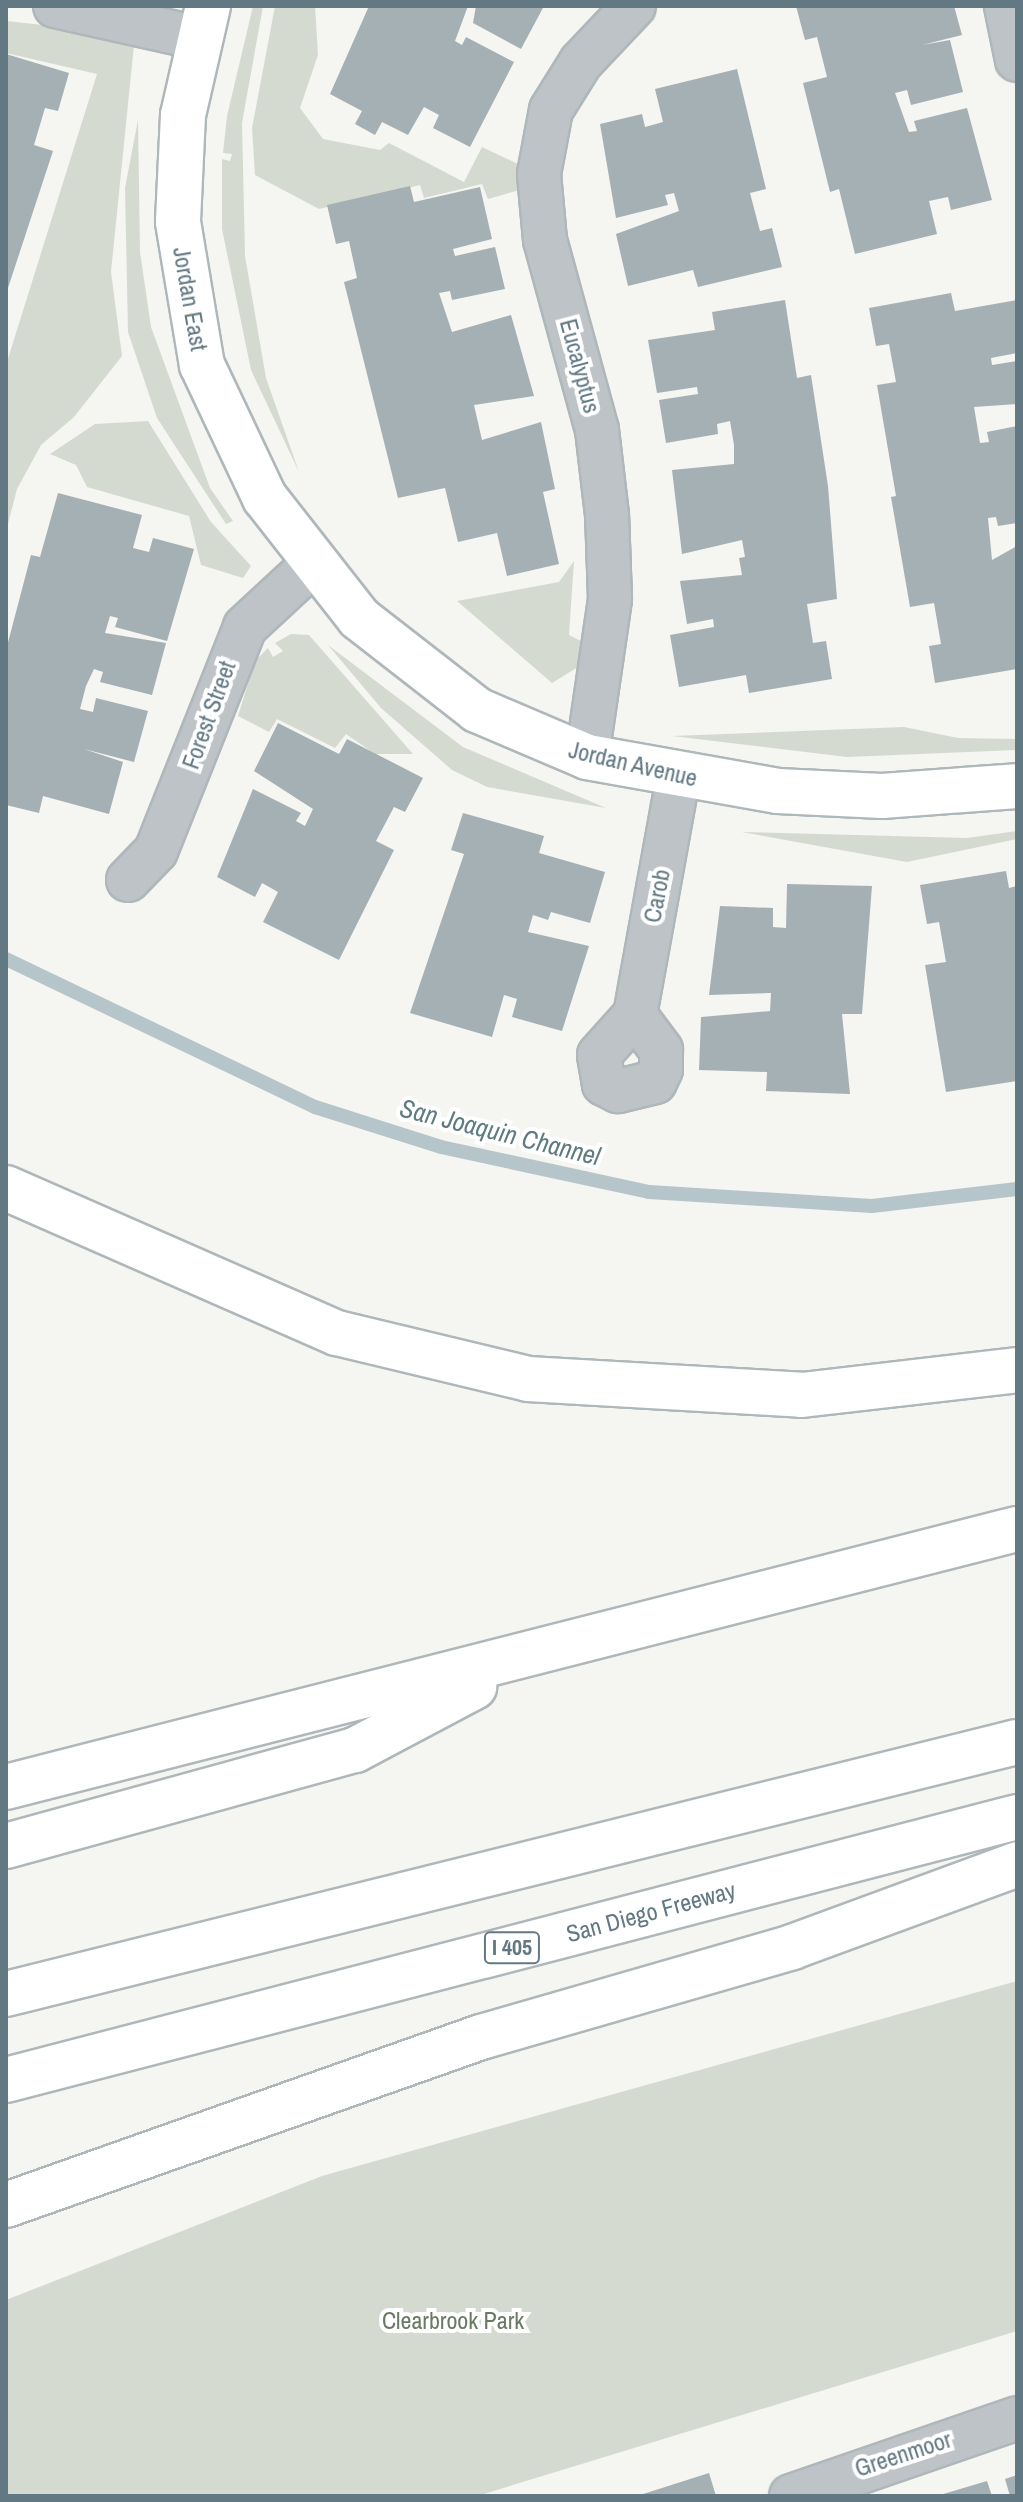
<!DOCTYPE html>
<html>
<head>
<meta charset="utf-8">
<style>
	body { margin:0 }
	#map { position:relative; width:1023px; height:2502px; overflow:hidden; background:#f5f5f1; font-family:"Archivo Narrow",sans-serif }
	div>[style] { position:absolute }
	.green>* { inset:0; background:#d5dad0 }
	.stream>* { height:14px; margin:-7px; padding:0 7px; transform-origin:7px; border-radius:7px; background:#b6c5c9 }
	.building>* { inset:0; background:#a5b0b4 }
	.roads { filter:drop-shadow(2px 0 #afb7ba) drop-shadow(-2px 0 #afb7ba) drop-shadow(0 2px #afb7ba) drop-shadow(0 -2px #afb7ba) }
	.street>* { height:42px; margin:-21px; padding:0 21px; transform-origin:21px; border-radius:21px; background:#bdc3c6 }
	.secondary>* { height:44px; margin:-22px; padding:0 22px; transform-origin:22px; border-radius:22px; background:#fff }
	.highway>* { height:44px; margin:-22px; padding:0 22px; transform-origin:22px; border-radius:22px; background:#fff }
	span { translate:-50% -50%; white-space:nowrap; text-align:center; line-height:1.15; -webkit-text-stroke:8px #fff; paint-order:stroke }
	.shield-label span { padding:2px 6px; background:#fff; border:2px solid; border-radius:6px; -webkit-text-stroke-width:0 }
	.shield-label { font-size:22px; color:#627883; font-weight:700 }
	.street-label { font-size:24px; color:#627883 }
	.park-label { font-size:24px; color:#697a62 }
	.water-label { font-size:26px; color:#5e7b81; font-style:italic }
	.frame { position:absolute; inset:0; border:8px solid #627883; pointer-events:none }
</style>
</head>
<body>
<div id="map">
	<div class="green">
		<i style="clip-path:polygon(253px 6px,263px 6px,242px 123px,245px 256px,266px 378px,299px 472px,251px 370px,222px 229px,222px 159px,230px 161px,232px 154px,223px 153px,227px 116px)"></i>
		<i style="clip-path:polygon(275px 6px,315px 6px,318px 55px,300px 108px,323px 139px,380px 150px,389px 143px,464px 182px,482px 147px,522px 166px,523px 189px,488px 199px,482px 184px,424px 198px,420px 185px,319px 209px,255px 175px,252px 128px)"></i>
		<i style="clip-path:polygon(6px 21px,135px 35px,111px 272px,122px 356px,74px 417px,41px 445px,17px 489px,6px 532px,6px 365px,97px 74px,6px 53px)"></i>
		<i style="clip-path:polygon(138px 120px,140px 252px,151px 327px,210px 488px,233px 521px,226px 524px,157px 418px,128px 332px,125px 188px)"></i>
		<i style="clip-path:polygon(148px 421px,211px 522px,251px 566px,243px 578px,201px 565px,189px 516px,87px 487px,76px 465px,50px 454px,95px 424px)"></i>
		<i style="clip-path:polygon(574px 561px,569px 635px,587px 644px,578px 667px,552px 683px,457px 601px,559px 582px)"></i>
		<i style="clip-path:polygon(291px 634px,309px 635px,413px 754px,375px 754px,346px 734px,335px 748px,277px 719px,269px 732px,238px 716px,255px 661px,268px 648px,273px 657px,283px 651px,275px 643px)"></i>
		<i style="clip-path:polygon(328px 645px,463px 747px,606px 808px,487px 787px,452px 770px,381px 708px)"></i>
		<i style="clip-path:polygon(904px 727px,958px 738px,1017px 739px,1017px 750px,847px 757px,672px 736px)"></i>
		<i style="clip-path:polygon(1017px 831px,1017px 839px,907px 862px,742px 832px,967px 838px)"></i>
		<i style="clip-path:polygon(1017px 1981px,1017px 2331px,477px 2496px,6px 2496px,6px 2300px,322px 2176px)"></i>
	</div>
	<div class="stream">
		<i style="left:6px;top:959px;width:343px;rotate:25.6deg"></i>
		<i style="left:315px;top:1107px;width:132px;rotate:17.6deg"></i>
		<i style="left:441px;top:1147px;width:213px;rotate:12.2deg"></i>
		<i style="left:649px;top:1192px;width:223px;rotate:3.6deg"></i>
		<i style="left:872px;top:1206px;width:146px;rotate:-6.7deg"></i>
	</div>
	<div class="building">
		<i style="clip-path:polygon(369px 6px,468px 6px,455px 41px,462px 45px,466px 37px,514px 62px,470px 147px,433px 128px,439px 115px,424px 107px,408px 135px,382px 122px,375px 135px,355px 124px,362px 111px,330px 94px)"></i>
		<i style="clip-path:polygon(476px 6px,544px 6px,521px 49px,473px 23px)"></i>
		<i style="clip-path:polygon(796px 6px,954px 6px,962px 35px,922px 45px,950px 40px,963px 92px,911px 105px,907px 90px,895px 93px,909px 132px,917px 131px,914px 121px,967px 108px,992px 200px,951px 210px,948px 197px,929px 201px,937px 234px,855px 254px,839px 189px,830px 192px,803px 83px,827px 77px,817px 37px,805px 40px)"></i>
		<i style="clip-path:polygon(6px 54px,69px 73px,58px 111px,45px 108px,34px 145px,53px 151px,7px 291px)"></i>
		<i style="clip-path:polygon(737px 69px,766px 189px,750px 193px,760px 231px,772px 228px,782px 267px,698px 287px,693px 270px,628px 286px,616px 234px,679px 211px,674px 193px,665px 195px,668px 205px,616px 218px,600px 124px,642px 114px,645px 127px,663px 122px,655px 89px)"></i>
		<i style="clip-path:polygon(410px 186px,414px 202px,480px 187px,492px 239px,453px 249px,455px 256px,495px 247px,505px 289px,452px 300px,450px 291px,439px 293px,452px 332px,511px 315px,534px 396px,474px 405px,482px 440px,541px 422px,555px 489px,543px 492px,559px 564px,507px 576px,497px 533px,458px 542px,445px 488px,398px 498px,344px 282px,357px 278px,349px 241px,336px 244px,327px 205px)"></i>
		<i style="clip-path:polygon(951px 293px,955px 311px,1017px 300px,1017px 353px,991px 358px,992px 365px,1017px 361px,1017px 404px,974px 407px,980px 443px,989px 442px,987px 432px,1017px 426px,1017px 523px,998px 526px,996px 517px,988px 518px,992px 560px,1017px 546px,1017px 669px,935px 683px,929px 646px,941px 644px,934px 603px,910px 607px,891px 497px,896px 496px,877px 385px,896px 382px,889px 344px,876px 346px,869px 308px)"></i>
		<i style="clip-path:polygon(785px 300px,797px 378px,811px 375px,828px 486px,837px 599px,807px 604px,813px 643px,826px 641px,832px 679px,749px 693px,746px 675px,679px 687px,670px 635px,714px 627px,713px 619px,687px 624px,680px 581px,742px 575px,739px 558px,745px 557px,742px 540px,682px 554px,672px 470px,734px 464px,734px 445px,730px 421px,717px 424px,718px 434px,666px 443px,659px 400px,698px 394px,697px 387px,657px 393px,648px 340px,715px 330px,712px 312px)"></i>
		<i style="clip-path:polygon(58px 493px,142px 515px,133px 548px,149px 552px,153px 538px,194px 549px,167px 641px,115px 627px,118px 618px,110px 616px,105px 633px,166px 643px,152px 695px,100px 682px,103px 672px,94px 669px,86px 686px,80px 709px,93px 712px,96px 698px,148px 711px,134px 762px,84px 749px,123px 762px,109px 814px,43px 796px,39px 813px,6px 805px,6px 650px,31px 555px,40px 557px)"></i>
		<i style="clip-path:polygon(278px 723px,339px 754px,347px 739px,423px 778px,405px 812px,394px 807px,376px 841px,394px 850px,339px 960px,263px 922px,278px 892px,262px 883px,255px 897px,217px 877px,253px 789px,301px 813px,296px 821px,305px 826px,313px 809px,254px 771px)"></i>
		<i style="clip-path:polygon(463px 813px,544px 836px,539px 853px,605px 872px,590px 923px,551px 912px,548px 920px,533px 915px,528px 932px,589px 946px,562px 1031px,512px 1017px,517px 999px,504px 995px,492px 1037px,410px 1013px,464px 854px,451px 850px)"></i>
		<i style="clip-path:polygon(1006px 871px,1009px 888px,1017px 886px,1017px 1081px,946px 1092px,925px 965px,946px 962px,939px 922px,927px 924px,920px 885px)"></i>
		<i style="clip-path:polygon(787px 884px,872px 886px,862px 1014px,842px 1014px,850px 1094px,766px 1091px,767px 1072px,699px 1070px,701px 1017px,770px 1011px,771px 993px,709px 995px,720px 906px,773px 908px,773px 927px,786px 928px)"></i>
		<i style="clip-path:polygon(709px 2473px,716px 2496px,640px 2496px,640px 2495px)"></i>
		<i style="clip-path:polygon(1017px 2475px,1017px 2496px,1010px 2496px,1005px 2479px)"></i>
		<i style="clip-path:polygon(987px 2481px,992px 2496px,940px 2496px,940px 2495px)"></i>
	</div>
	<div class="roads">
		<div class="street">
			<i style="left:55px;top:6px;width:147px;rotate:12.6deg"></i>
			<i style="left:1006px;top:6px;width:55px;rotate:78.5deg"></i>
			<i style="left:587px;top:757px;width:160px;rotate:-81.7deg"></i>
			<i style="left:610px;top:599px;width:84px;rotate:-92deg"></i>
			<i style="left:607px;top:515px;width:86px;rotate:-96.7deg"></i>
			<i style="left:597px;top:430px;width:197px;rotate:-105.3deg"></i>
			<i style="left:545px;top:240px;width:66px;rotate:-95.2deg"></i>
			<i style="left:539px;top:174px;width:65px;rotate:-79.4deg"></i>
			<i style="left:551px;top:110px;width:57px;rotate:-58deg"></i>
			<i style="left:581px;top:62px;width:77px;rotate:-46.6deg"></i>
			<i style="left:128px;top:880px;width:40px;rotate:-46deg"></i>
			<i style="left:156px;top:851px;width:241px;rotate:-68.3deg"></i>
			<i style="left:245px;top:627px;width:91px;rotate:-42.8deg"></i>
			<i style="left:635px;top:1015px;width:241px;rotate:-79.7deg"></i>
			<i style="left:635px;top:1015px;width:44px;rotate:53.4deg"></i>
			<i style="left:661px;top:1050px;width:19px;rotate:90deg"></i>
			<i style="left:661px;top:1069px;width:14px;rotate:115deg"></i>
			<i style="left:655px;top:1082px;width:38px;rotate:166deg"></i>
			<i style="left:618px;top:1091px;width:16px;rotate:-153deg"></i>
			<i style="left:604px;top:1084px;width:29px;rotate:-100deg"></i>
			<i style="left:599px;top:1055px;width:54px;rotate:-48deg"></i>
			<i style="left:791px;top:2496px;width:239px;rotate:-19deg"></i>
		</div>
		<div class="secondary">
			<i style="left:208px;top:6px;width:112px;rotate:102.9deg"></i>
			<i style="left:183px;top:115px;width:107px;rotate:92.7deg"></i>
			<i style="left:178px;top:222px;width:145px;rotate:80.5deg"></i>
			<i style="left:202px;top:365px;width:147px;rotate:64.7deg"></i>
			<i style="left:265px;top:498px;width:152px;rotate:51.9deg"></i>
			<i style="left:359px;top:618px;width:150px;rotate:37.9deg"></i>
			<i style="left:477px;top:710px;width:120px;rotate:23.1deg"></i>
			<i style="left:587px;top:757px;width:194px;rotate:10.1deg"></i>
			<i style="left:778px;top:791px;width:104px;rotate:2.8deg"></i>
			<i style="left:882px;top:796px;width:135px;rotate:-4.2deg"></i>
		</div>
		<div class="highway">
			<i style="left:6px;top:1188px;width:361px;rotate:23.7deg"></i>
			<i style="left:337px;top:1333px;width:196px;rotate:13.5deg"></i>
			<i style="left:528px;top:1379px;width:274px;rotate:3.3deg"></i>
			<i style="left:802px;top:1395px;width:216px;rotate:-6.6deg"></i>
			<i style="left:6px;top:1787px;width:1043px;rotate:-14.32deg"></i>
			<i style="left:6px;top:1846px;width:362px;rotate:-15.4deg"></i>
			<i style="left:355px;top:1750px;width:135px;rotate:-27.9deg"></i>
			<i style="left:6px;top:1994px;width:1042px;rotate:-14deg"></i>
			<i style="left:6px;top:2080px;width:1045px;rotate:-14.58deg"></i>
			<i style="left:6px;top:2205px;width:504px;rotate:-19.48deg"></i>
			<i style="left:481px;top:2037px;width:324px;rotate:-16.1deg"></i>
			<i style="left:792px;top:1947px;width:240px;rotate:-20.2deg"></i>
		</div>
	</div>
	<div class="shield-label">
		<span style="left:512px;top:1948px">I 405</span>
	</div>
	<div class="street-label">
		<span style="left:190px;top:299px;rotate:80deg">Jordan East</span>
		<span style="left:580px;top:366px;rotate:75deg">Eucalyptus</span>
		<span style="left:209px;top:715px;rotate:-70deg">Forest Street</span>
		<span style="left:633px;top:764px;rotate:13deg">Jordan Avenue</span>
		<span style="left:657px;top:896px;rotate:-79deg">Carob</span>
		<span style="left:651px;top:1912px;rotate:-15deg">San Diego Freeway</span>
		<span style="left:903px;top:2454px;rotate:-18deg">Greenmoor</span>
	</div>
	<div class="park-label">
		<span style="left:453px;top:2321px">Clearbrook Park</span>
	</div>
	<div class="water-label">
		<span style="left:500px;top:1132px;rotate:14deg">San Joaquin Channel</span>
	</div>
	<div class="frame"></div>
</div>
</body>
</html>
